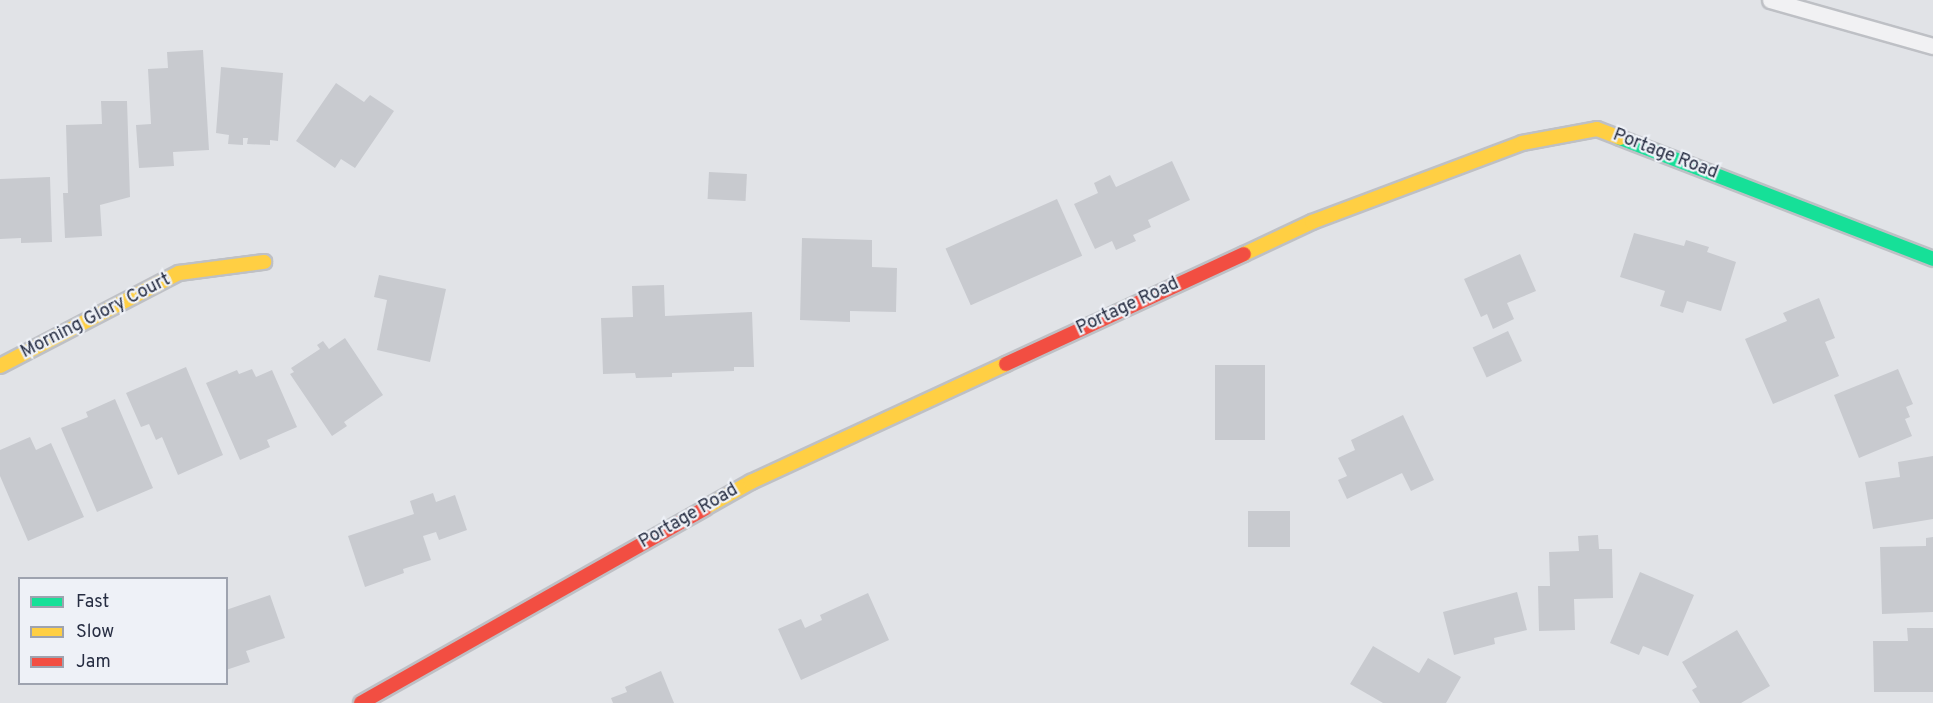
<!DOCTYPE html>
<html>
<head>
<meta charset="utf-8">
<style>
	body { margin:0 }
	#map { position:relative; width:1933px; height:703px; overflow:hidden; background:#e1e3e7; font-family:Overpass,sans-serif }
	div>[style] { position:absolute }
	.building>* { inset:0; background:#c8cacf; transform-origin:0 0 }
	.roads { filter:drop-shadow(2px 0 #bec0c5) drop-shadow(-2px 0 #bec0c5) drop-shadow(0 2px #bec0c5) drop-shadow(0 -2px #bec0c5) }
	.lane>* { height:15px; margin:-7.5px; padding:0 7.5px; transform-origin:7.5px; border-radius:7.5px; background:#f1f1f3 }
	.fast>* { height:14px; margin:-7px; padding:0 7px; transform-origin:7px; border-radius:7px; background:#16e098 }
	.slow>* { height:14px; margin:-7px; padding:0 7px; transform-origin:7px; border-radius:7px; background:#ffcf43 }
	.jam>* { height:14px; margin:-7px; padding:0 7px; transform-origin:7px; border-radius:7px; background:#f24e42 }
	span { translate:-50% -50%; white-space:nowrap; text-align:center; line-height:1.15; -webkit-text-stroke:4.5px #eef1f7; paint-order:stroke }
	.street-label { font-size:18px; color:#262d42 }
	.legend { position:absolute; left:18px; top:577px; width:210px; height:108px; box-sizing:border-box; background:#eef1f7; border:2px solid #9ea3af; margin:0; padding:8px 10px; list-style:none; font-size:18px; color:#262d42 }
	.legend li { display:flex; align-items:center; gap:12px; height:30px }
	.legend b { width:30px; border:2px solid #9ea3af }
</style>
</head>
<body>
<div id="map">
	<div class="building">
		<i style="clip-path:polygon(203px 50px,209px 150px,173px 152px,174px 166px,139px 168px,136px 125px,151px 124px,148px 69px,168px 68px,167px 52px)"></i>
		<i style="clip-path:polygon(221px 67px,283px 73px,278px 141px,270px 140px,270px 145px,247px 144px,248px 138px,243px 138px,243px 145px,228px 144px,229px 135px,216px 133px)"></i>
		<i style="clip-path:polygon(336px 83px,364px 102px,370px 95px,394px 111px,355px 168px,341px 159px,335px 168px,296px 141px)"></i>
		<i style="clip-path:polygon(101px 101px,127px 101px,130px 197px,100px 205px,102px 236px,65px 238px,63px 193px,68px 193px,66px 125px,102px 124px)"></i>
		<i style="clip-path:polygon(1172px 161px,1190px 200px,1148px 220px,1151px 227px,1133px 235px,1136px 241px,1116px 250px,1112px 241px,1095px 249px,1074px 204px,1098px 193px,1094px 183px,1110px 175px,1116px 187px)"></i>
		<i style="left:709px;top:172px;width:38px;height:27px;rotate:3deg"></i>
		<i style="clip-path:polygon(50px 177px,52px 242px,21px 243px,21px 238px,0 239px,0 179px)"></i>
		<i style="left:1057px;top:199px;width:62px;height:122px;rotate:66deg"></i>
		<i style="clip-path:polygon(1634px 233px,1684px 246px,1686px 240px,1709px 247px,1707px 252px,1736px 262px,1721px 311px,1687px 301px,1683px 313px,1660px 306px,1665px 291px,1620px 277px)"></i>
		<i style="clip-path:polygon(802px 238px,872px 240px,872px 267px,897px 268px,896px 312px,850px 311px,850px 322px,800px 320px)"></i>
		<i style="clip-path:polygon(1520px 254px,1536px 291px,1507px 303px,1514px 319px,1493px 329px,1487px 314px,1481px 317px,1464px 279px)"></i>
		<i style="clip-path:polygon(379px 275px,446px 289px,430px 362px,377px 350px,387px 300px,374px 297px)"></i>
		<i style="clip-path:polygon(664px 285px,665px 316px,752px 312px,754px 367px,734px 367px,734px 371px,672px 373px,672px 377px,636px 378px,635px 373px,603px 374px,601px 318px,633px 317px,632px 286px)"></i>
		<i style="clip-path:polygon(1819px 298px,1835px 338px,1825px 342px,1839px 376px,1773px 404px,1745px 339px,1787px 321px,1783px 313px)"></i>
		<i style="left:1508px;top:331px;width:33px;height:39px;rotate:65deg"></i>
		<i style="clip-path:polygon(345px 338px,383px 395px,344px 422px,347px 426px,332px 436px,290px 374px,294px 372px,291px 368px,320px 349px,317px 345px,323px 341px,329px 349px)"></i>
		<i style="left:1215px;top:365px;width:50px;height:75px"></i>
		<i style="clip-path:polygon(186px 367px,223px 455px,178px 475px,162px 437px,156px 440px,149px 424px,141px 427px,126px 393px)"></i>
		<i style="clip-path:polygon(252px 369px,256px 377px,272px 370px,297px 427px,267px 440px,270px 447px,240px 460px,206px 383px,237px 370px,239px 374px)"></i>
		<i style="clip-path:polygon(1898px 369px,1913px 404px,1906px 407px,1910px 417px,1905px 419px,1912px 436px,1859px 458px,1834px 395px)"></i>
		<i style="clip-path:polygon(115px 399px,153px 488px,97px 512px,61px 428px,88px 417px,86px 412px)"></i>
		<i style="clip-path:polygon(1403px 415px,1434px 480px,1411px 491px,1402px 473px,1347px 499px,1338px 480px,1347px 476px,1338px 458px,1355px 450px,1351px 440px)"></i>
		<i style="clip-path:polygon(30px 437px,36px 450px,51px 443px,84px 517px,28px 541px,0 476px,0 450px)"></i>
		<i style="clip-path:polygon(1933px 456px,1933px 519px,1873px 529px,1865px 482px,1900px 477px,1898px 462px)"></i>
		<i style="clip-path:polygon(433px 493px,436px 502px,455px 495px,467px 530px,439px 540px,436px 532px,423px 536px,431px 560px,403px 569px,404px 573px,365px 587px,348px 536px,414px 514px,410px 501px)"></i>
		<i style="left:1248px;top:511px;width:42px;height:36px"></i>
		<i style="clip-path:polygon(1598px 535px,1599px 549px,1612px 549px,1613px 598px,1574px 599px,1575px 630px,1539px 631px,1538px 586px,1550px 586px,1549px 552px,1579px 551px,1578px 536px)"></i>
		<i style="clip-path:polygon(1933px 537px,1933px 612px,1882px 614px,1880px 547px,1926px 546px,1926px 538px)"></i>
		<i style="clip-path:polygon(1640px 572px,1694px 595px,1668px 656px,1643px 646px,1639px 655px,1610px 643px)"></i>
		<i style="clip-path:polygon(1517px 592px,1527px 630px,1494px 638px,1495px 644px,1454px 655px,1443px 612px)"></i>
		<i style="clip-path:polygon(868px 593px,889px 640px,801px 680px,778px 629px,801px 619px,805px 628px,822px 620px,820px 615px)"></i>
		<i style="clip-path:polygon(270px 595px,285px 638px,246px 651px,250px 662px,226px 670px,226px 610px)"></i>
		<i style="clip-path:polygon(1907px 628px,1933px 628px,1933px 692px,1874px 692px,1873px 641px,1908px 641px)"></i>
		<i style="clip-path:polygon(1737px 630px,1770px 686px,1741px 703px,1700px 703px,1692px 690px,1697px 687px,1682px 662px)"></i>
		<i style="clip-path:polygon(1373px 646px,1419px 673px,1428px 658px,1461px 677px,1446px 703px,1383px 703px,1350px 684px)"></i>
		<i style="clip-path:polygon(661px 671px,674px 703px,613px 703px,611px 698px,627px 692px,625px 687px)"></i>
	</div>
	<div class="roads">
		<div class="lane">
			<i style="left:1770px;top:0;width:169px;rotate:15.8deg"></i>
		</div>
		<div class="fast">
			<i style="left:1620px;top:138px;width:336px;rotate:21.1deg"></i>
		</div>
		<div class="slow">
			<i style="left:1244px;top:254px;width:75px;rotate:-25.2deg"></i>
			<i style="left:1312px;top:222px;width:224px;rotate:-20.6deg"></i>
			<i style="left:1522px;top:143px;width:76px;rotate:-10.6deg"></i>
			<i style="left:1597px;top:129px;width:25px;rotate:21deg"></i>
			<i style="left:0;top:366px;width:202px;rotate:-27.5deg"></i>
			<i style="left:179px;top:273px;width:86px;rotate:-7.4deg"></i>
			<i style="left:705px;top:508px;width:53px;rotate:-29.5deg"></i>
			<i style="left:751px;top:482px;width:281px;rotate:-24.8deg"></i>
		</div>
		<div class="jam">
			<i style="left:1006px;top:364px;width:262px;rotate:-24.8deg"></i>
			<i style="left:361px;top:703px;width:395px;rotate:-29.5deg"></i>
		</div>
	</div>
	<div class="street-label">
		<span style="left:1665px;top:155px;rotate:21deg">Portage Road</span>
		<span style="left:1128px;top:307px;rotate:-25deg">Portage Road</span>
		<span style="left:96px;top:317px;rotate:-27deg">Morning Glory Court</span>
		<span style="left:689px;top:517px;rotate:-30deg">Portage Road</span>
	</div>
	<ul class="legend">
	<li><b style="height:8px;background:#16e098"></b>Fast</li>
	<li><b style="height:8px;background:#ffcf43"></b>Slow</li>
	<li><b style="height:8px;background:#f24e42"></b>Jam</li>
	</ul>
</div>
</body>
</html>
